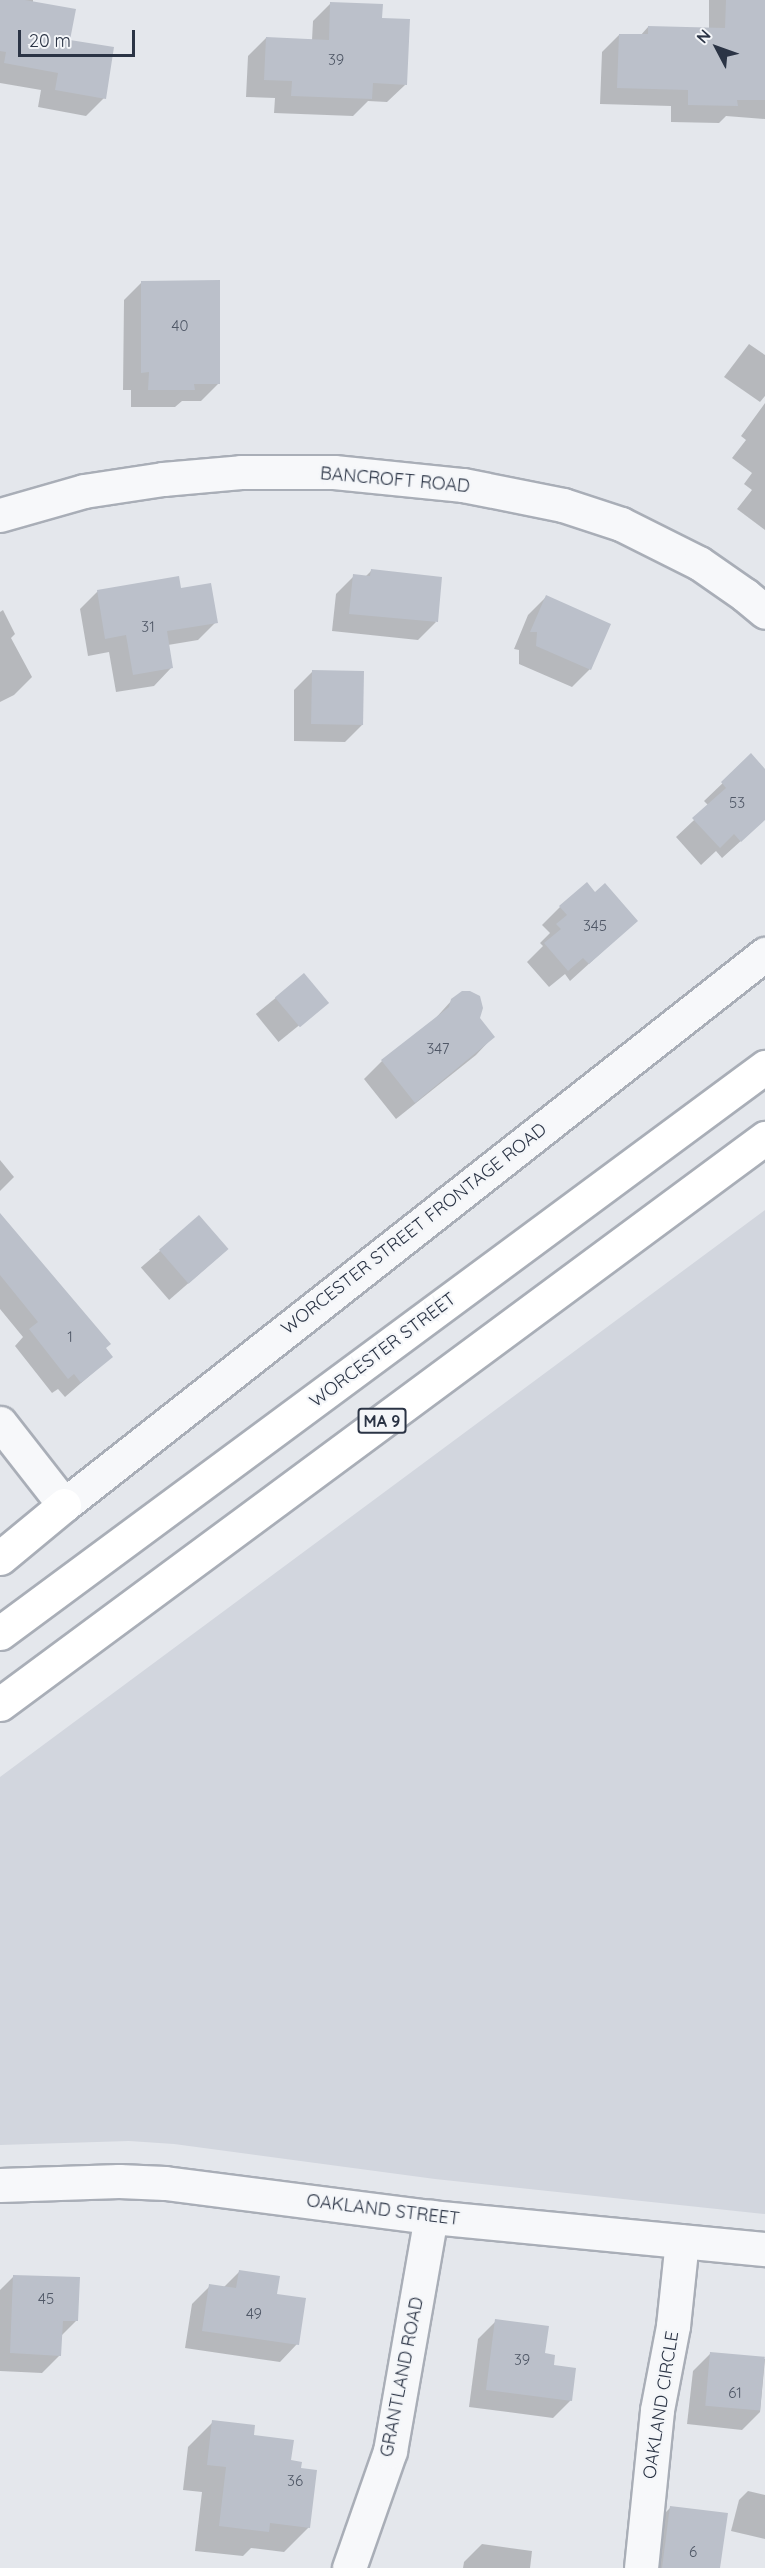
<!DOCTYPE html>
<html>
<head>
<meta charset="utf-8">
<style>
	body { margin:0 }
	#map { position:relative; width:765px; height:2568px; overflow:hidden; background:#e4e7ec; font-family:Quicksand,sans-serif }
	div>[style] { position:absolute }
	.built>* { inset:0; background:#d2d6de }
	.shadow>* { inset:0; background:#0003; transform-origin:0 0 }
	.building>* { inset:0; background:#bbc0ca; transform-origin:0 0 }
	.roads { filter:drop-shadow(2px 0 #a9aeb7) drop-shadow(-2px 0 #a9aeb7) drop-shadow(0 2px #a9aeb7) drop-shadow(0 -2px #a9aeb7) }
	.minor>* { height:33px; margin:-16.5px; padding:0 16.5px; transform-origin:16.5px; border-radius:16.5px; background:#f7f8fa }
	.highway>* { height:33px; margin:-16.5px; padding:0 16.5px; transform-origin:16.5px; border-radius:16.5px; background:#fff }
	span { translate:-50% -50%; white-space:nowrap; text-align:center; line-height:1.15; -webkit-text-stroke:4.5px #f4f6f9; paint-order:stroke }
	.number-label { font-size:15px; color:#4f5766 }
	.number-label span { -webkit-text-stroke-width:0 }
	.shield-label span { padding:2px 4px; background:#f4f6f9; border:2px solid; border-radius:4px; -webkit-text-stroke-width:0 }
	.shield-label { font-size:16px; color:#2b3445; font-weight:700 }
	.street-label { font-size:18px; color:#2b3445 }
	.north { position:absolute; left:687px; top:18px; width:60px; height:60px; -webkit-text-stroke:4px #f4f6f9; paint-order:stroke; rotate:311deg; font-size:16px; font-weight:700; line-height:24px; text-align:center; color:#2b3445 }
	.north::after { content:''; display:block; margin:auto; width:21px; height:27px; background:#2b3445; clip-path:polygon(50% 0,100% 100%,50% 72%,0 100%) }
	.scale { position:absolute; left:18px; top:30px; width:117px; height:27px; box-sizing:border-box; border:3px solid #2b3445; border-top:0; padding-left:8px; font-size:18px; line-height:21px; white-space:nowrap; color:#2b3445; -webkit-text-stroke:4px #f4f6f9; paint-order:stroke }
</style>
</head>
<body>
<div id="map">
	<div class="built">
		<i style="clip-path:polygon(765px 1210px,765px 2214px,435px 2179px,174px 2144px,129px 2141px,0 2145px,0 1777px)"></i>
	</div>
	<div class="shadow">
		<i style="clip-path:polygon(0 0,33px 0,33px 3px,68px 41px,104px 98px,86px 116px,38px 107px,41px 90px,0 83px)"></i>
		<i style="clip-path:polygon(709px 0,765px 0,765px 119px,726px 116px,719px 123px,671px 122px,671px 106px,600px 104px,602px 52px,619px 35px,640px 36px,648px 27px,709px 29px)"></i>
		<i style="clip-path:polygon(331px 3px,380px 19px,405px 85px,387px 102px,368px 101px,353px 116px,274px 113px,275px 98px,246px 97px,248px 56px,266px 38px,312px 40px,313px 21px)"></i>
		<i style="clip-path:polygon(142px 282px,219px 383px,201px 401px,182px 401px,175px 407px,131px 407px,131px 390px,123px 390px,124px 300px)"></i>
		<i style="clip-path:polygon(749px 344px,765px 355px,765px 396px,760px 402px,724px 377px)"></i>
		<i style="clip-path:polygon(765px 403px,765px 530px,737px 509px,752px 490px,744px 484px,752px 473px,732px 458px,746px 440px,741px 436px)"></i>
		<i style="clip-path:polygon(371px 571px,436px 622px,418px 640px,332px 631px,336px 594px,354px 576px,365px 577px)"></i>
		<i style="clip-path:polygon(180px 590px,216px 622px,198px 640px,168px 645px,171px 668px,154px 686px,116px 692px,109px 652px,88px 656px,80px 609px,98px 591px)"></i>
		<i style="clip-path:polygon(546px 597px,590px 669px,572px 687px,519px 664px,519px 650px,514px 649px,528px 615px)"></i>
		<i style="clip-path:polygon(3px 610px,15px 634px,11px 638px,32px 677px,14px 695px,0 702px,0 612px)"></i>
		<i style="clip-path:polygon(312px 672px,363px 724px,345px 742px,294px 741px,294px 690px)"></i>
		<i style="clip-path:polygon(751px 756px,765px 771px,765px 819px,722px 858px,716px 851px,701px 865px,676px 837px,709px 806px,704px 801px)"></i>
		<i style="clip-path:polygon(595px 894px,636px 921px,570px 981px,565px 974px,549px 987px,527px 962px,543px 946px,540px 943px,550px 933px,542px 925px,560px 907px)"></i>
		<i style="left:304px;top:975px;width:36px;height:62px;rotate:51deg"></i>
		<i style="clip-path:polygon(452px 1000px,478px 1018px,493px 1037px,476px 1055px,396px 1119px,364px 1079px,382px 1061px,433px 1021px)"></i>
		<i style="clip-path:polygon(0 1160px,14px 1177px,0 1191px)"></i>
		<i style="left:199px;top:1217px;width:43px;height:77px;rotate:49deg"></i>
		<i style="clip-path:polygon(0 1269px,104px 1348px,111px 1357px,65px 1397px,58px 1389px,52px 1393px,15px 1346px,23px 1337px,0 1309px)"></i>
		<i style="clip-path:polygon(239px 2272px,276px 2295px,297px 2344px,280px 2362px,185px 2348px,192px 2304px,210px 2286px,223px 2288px)"></i>
		<i style="clip-path:polygon(14px 2276px,77px 2320px,61px 2336px,60px 2355px,42px 2373px,0 2371px,0 2290px)"></i>
		<i style="clip-path:polygon(496px 2321px,544px 2354px,552px 2366px,571px 2400px,553px 2418px,469px 2407px,478px 2339px)"></i>
		<i style="clip-path:polygon(711px 2353px,765px 2359px,760px 2412px,742px 2430px,687px 2424px,693px 2371px)"></i>
		<i style="clip-path:polygon(213px 2422px,253px 2436px,290px 2461px,309px 2527px,284px 2552px,251px 2548px,243px 2556px,195px 2551px,202px 2492px,183px 2490px,188px 2447px)"></i>
		<i style="clip-path:polygon(748px 2491px,765px 2495px,765px 2539px,731px 2531px,739px 2500px)"></i>
		<i style="clip-path:polygon(671px 2507px,718px 2568px,647px 2568px,653px 2525px)"></i>
		<i style="clip-path:polygon(482px 2544px,532px 2551px,530px 2568px,463px 2568px,464px 2562px)"></i>
	</div>
	<div class="building">
		<i style="clip-path:polygon(0 0,25px 0,76px 9px,70px 40px,114px 47px,106px 99px,55px 90px,58px 73px,4px 63px,6px 52px,0 51px)"></i>
		<i style="clip-path:polygon(726px 0,765px 0,765px 100px,737px 100px,738px 106px,688px 105px,688px 90px,617px 88px,619px 34px,648px 34px,648px 26px,725px 28px)"></i>
		<i style="clip-path:polygon(330px 2px,383px 4px,382px 18px,410px 19px,407px 85px,373px 83px,372px 99px,291px 96px,292px 81px,264px 80px,266px 37px,329px 40px)"></i>
		<i style="clip-path:polygon(220px 280px,220px 384px,194px 384px,195px 390px,148px 390px,149px 372px,141px 373px,141px 281px)"></i>
		<i style="clip-path:polygon(371px 569px,442px 577px,438px 622px,349px 614px,353px 574px,370px 576px)"></i>
		<i style="clip-path:polygon(179px 576px,181px 588px,211px 583px,218px 623px,167px 631px,173px 668px,133px 675px,126px 635px,105px 639px,97px 590px)"></i>
		<i style="clip-path:polygon(546px 595px,611px 624px,591px 670px,536px 646px,537px 632px,530px 632px)"></i>
		<i style="left:312px;top:670px;width:52px;height:54px;rotate:1deg"></i>
		<i style="clip-path:polygon(751px 753px,765px 769px,765px 820px,741px 842px,734px 834px,720px 848px,692px 818px,726px 788px,721px 782px)"></i>
		<i style="clip-path:polygon(587px 882px,595px 892px,605px 883px,638px 921px,589px 964px,583px 958px,568px 971px,544px 943px,561px 929px,556px 924px,567px 915px,559px 906px)"></i>
		<i style="left:304px;top:973px;width:39px;height:38px;rotate:50deg"></i>
		<i style="clip-path:polygon(462px 991px,470px 991px,480px 996px,483px 1008px,480px 1018px,495px 1037px,415px 1103px,381px 1060px,449px 1007px,451px 999px)"></i>
		<i style="clip-path:polygon(0 1213px,111px 1344px,106px 1348px,113px 1357px,81px 1383px,74px 1374px,68px 1379px,29px 1329px,38px 1322px,0 1275px)"></i>
		<i style="left:199px;top:1215px;width:45px;height:53px;rotate:49deg"></i>
		<i style="clip-path:polygon(239px 2270px,280px 2276px,277px 2294px,306px 2298px,299px 2345px,202px 2331px,209px 2284px,236px 2288px)"></i>
		<i style="clip-path:polygon(13px 2275px,80px 2277px,78px 2321px,63px 2321px,61px 2356px,10px 2353px)"></i>
		<i style="clip-path:polygon(495px 2319px,549px 2326px,545px 2353px,555px 2355px,554px 2365px,576px 2368px,572px 2401px,486px 2390px)"></i>
		<i style="left:710px;top:2352px;width:55px;height:54px;rotate:5deg"></i>
		<i style="clip-path:polygon(212px 2420px,255px 2425px,254px 2435px,294px 2440px,291px 2460px,302px 2462px,301px 2468px,317px 2470px,310px 2528px,270px 2523px,269px 2532px,219px 2526px,226px 2467px,207px 2465px)"></i>
		<i style="clip-path:polygon(670px 2506px,728px 2513px,720px 2568px,662px 2568px)"></i>
	</div>
	<div class="roads">
		<div class="minor">
			<i style="left:0;top:515px;width:87px;rotate:-15.9deg"></i>
			<i style="left:84px;top:491px;width:80px;rotate:-8.6deg"></i>
			<i style="left:163px;top:479px;width:78px;rotate:-5.1deg"></i>
			<i style="left:241px;top:472px;width:93px"></i>
			<i style="left:334px;top:472px;width:130px;rotate:5.8deg"></i>
			<i style="left:463px;top:485px;width:102px;rotate:11.3deg"></i>
			<i style="left:563px;top:505px;width:61px;rotate:18.1deg"></i>
			<i style="left:621px;top:524px;width:87px;rotate:26.6deg"></i>
			<i style="left:699px;top:563px;width:56px;rotate:34.8deg"></i>
			<i style="left:745px;top:595px;width:26px;rotate:40deg"></i>
			<i style="left:0;top:1423px;width:104px;rotate:52deg"></i>
			<i style="left:64px;top:1505px;width:892px;rotate:-38.17deg"></i>
			<i style="left:0;top:2185px;width:119px;rotate:-1.9deg"></i>
			<i style="left:119px;top:2181px;width:46px;rotate:2.5deg"></i>
			<i style="left:165px;top:2183px;width:268px;rotate:7.3deg"></i>
			<i style="left:431px;top:2217px;width:336px;rotate:5.5deg"></i>
			<i style="left:349px;top:2568px;width:124px;rotate:-70.7deg"></i>
			<i style="left:390px;top:2451px;width:238px;rotate:-80.1deg"></i>
			<i style="left:641px;top:2568px;width:159px;rotate:-84.2deg"></i>
			<i style="left:657px;top:2410px;width:86px;rotate:-79.2deg"></i>
			<i style="left:673px;top:2326px;width:85px;rotate:-84deg"></i>
		</div>
		<div class="highway">
			<i style="left:0;top:1558px;width:83px;rotate:-39.6deg"></i>
			<i style="left:0;top:1633px;width:952px;rotate:-36.5deg"></i>
			<i style="left:0;top:1704px;width:952px;rotate:-36.5deg"></i>
		</div>
	</div>
	<div class="number-label">
		<span style="left:336px;top:60px">39</span>
		<span style="left:180px;top:326px">40</span>
		<span style="left:148px;top:627px">31</span>
		<span style="left:737px;top:803px">53</span>
		<span style="left:595px;top:926px">345</span>
		<span style="left:438px;top:1049px">347</span>
		<span style="left:70px;top:1337px">1</span>
		<span style="left:46px;top:2299px">45</span>
		<span style="left:254px;top:2314px">49</span>
		<span style="left:522px;top:2360px">39</span>
		<span style="left:735px;top:2393px">61</span>
		<span style="left:295px;top:2481px">36</span>
		<span style="left:693px;top:2552px">6</span>
	</div>
	<div class="shield-label">
		<span style="left:382px;top:1421px">MA 9</span>
	</div>
	<div class="street-label">
		<span style="left:395px;top:480px;rotate:5deg">BANCROFT ROAD</span>
		<span style="left:414px;top:1229px;rotate:-38deg">WORCESTER STREET FRONTAGE ROAD</span>
		<span style="left:383px;top:1350px;rotate:-37deg">WORCESTER STREET</span>
		<span style="left:383px;top:2210px;rotate:7deg">OAKLAND STREET</span>
		<span style="left:402px;top:2377px;rotate:-79deg">GRANTLAND ROAD</span>
		<span style="left:661px;top:2405px;rotate:-81deg">OAKLAND CIRCLE</span>
	</div>
	<div class="north">N</div>
	<div class="scale">20 m</div>
</div>
</body>
</html>
